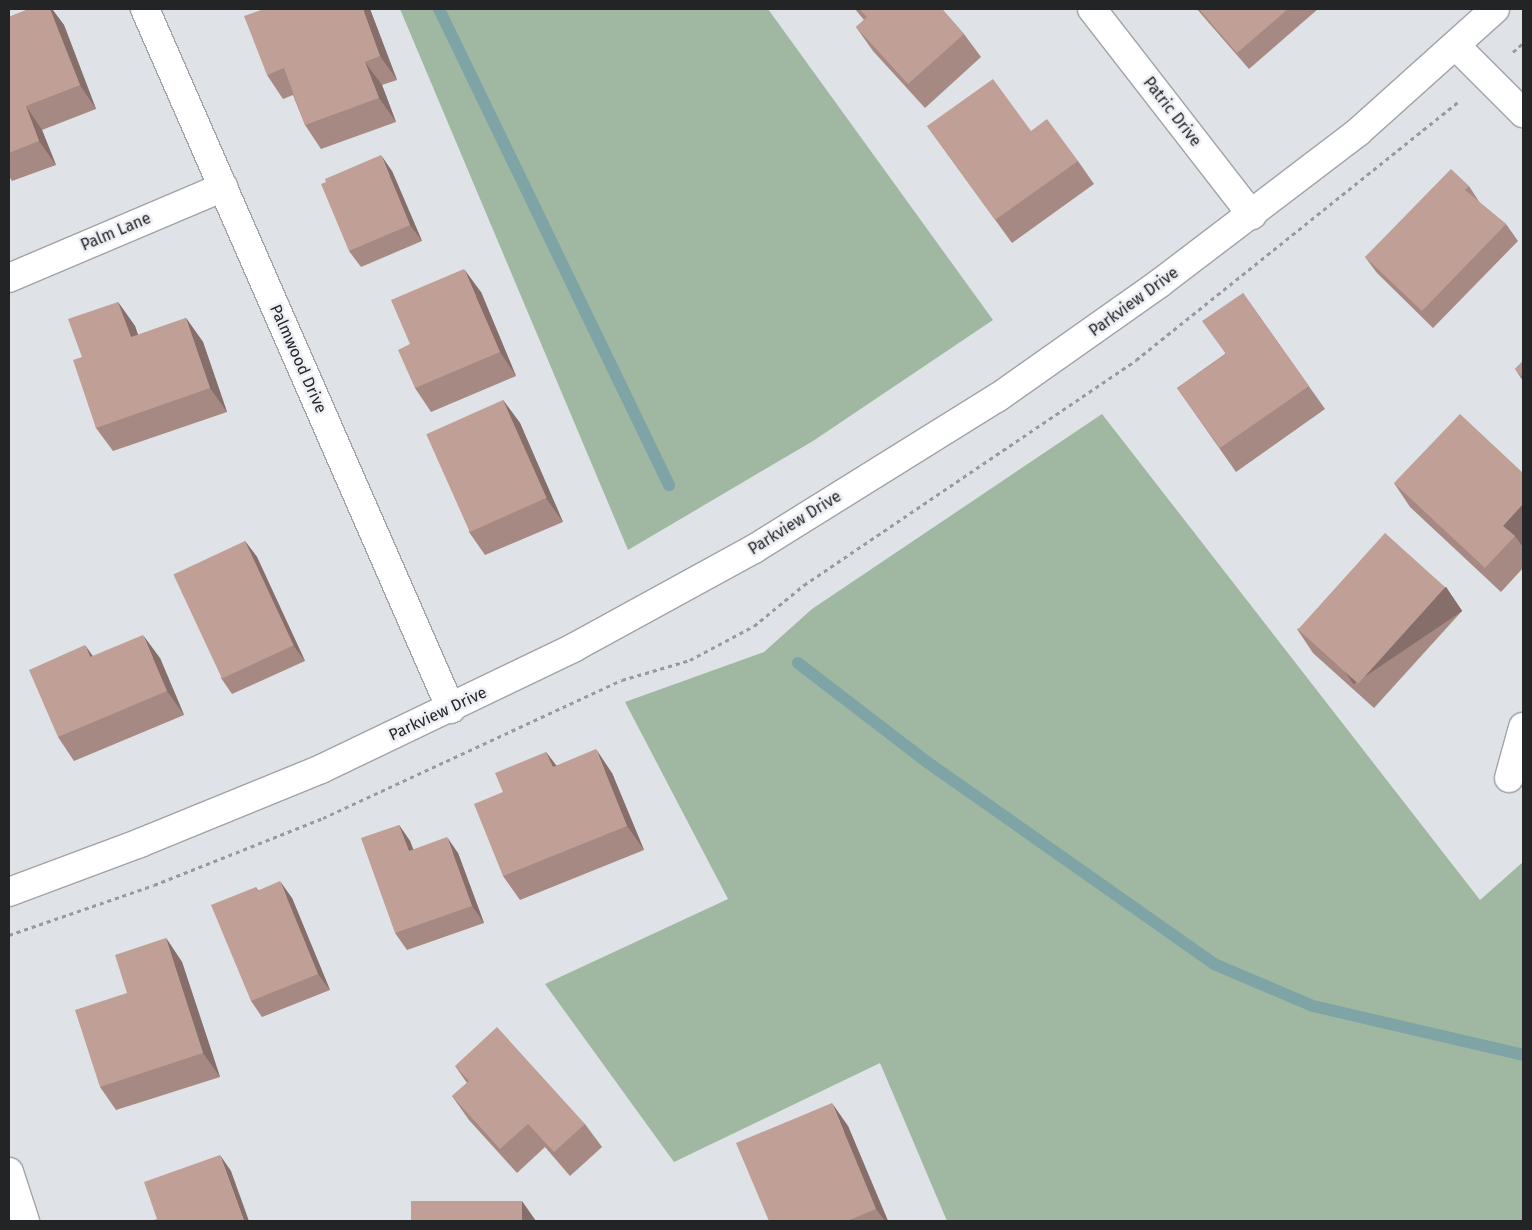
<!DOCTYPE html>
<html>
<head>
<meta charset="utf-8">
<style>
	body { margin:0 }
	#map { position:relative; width:1532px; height:1230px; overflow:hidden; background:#dfe2e7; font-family:"Fira Sans",sans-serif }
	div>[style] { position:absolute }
	.forest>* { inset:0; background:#a0b8a2 }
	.stream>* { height:12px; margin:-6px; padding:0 6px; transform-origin:6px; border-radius:6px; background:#7fa4a6 }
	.path>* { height:3px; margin-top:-1.5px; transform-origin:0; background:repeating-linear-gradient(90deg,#989a9e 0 4px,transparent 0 8px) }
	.roads { filter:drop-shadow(1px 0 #a1a3a8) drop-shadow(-1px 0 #a1a3a8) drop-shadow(0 1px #a1a3a8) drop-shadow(0 -1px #a1a3a8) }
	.minor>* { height:28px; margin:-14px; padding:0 14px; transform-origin:14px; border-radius:14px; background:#fff }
	.wall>* { inset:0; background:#a58982 }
	.shaded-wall>* { inset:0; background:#866f6a; transform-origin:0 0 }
	.building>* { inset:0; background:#c09f97; transform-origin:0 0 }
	span { translate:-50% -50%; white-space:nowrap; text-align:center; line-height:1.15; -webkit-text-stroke:5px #edeff4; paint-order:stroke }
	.street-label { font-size:16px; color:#232426 }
	.frame { position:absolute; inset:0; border:10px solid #232426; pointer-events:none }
</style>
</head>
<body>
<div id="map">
	<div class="forest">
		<i style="clip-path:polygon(400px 9px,768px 9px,993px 320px,813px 441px,628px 550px)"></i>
		<i style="clip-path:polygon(1102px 414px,1480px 900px,1523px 862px,1523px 1221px,947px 1221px,880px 1063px,674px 1162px,545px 984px,728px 899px,625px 702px,764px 652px,812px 609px)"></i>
	</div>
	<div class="stream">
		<i style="left:439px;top:9px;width:529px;rotate:64.21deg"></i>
		<i style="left:798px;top:663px;width:163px;rotate:37.5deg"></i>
		<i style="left:927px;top:762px;width:351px;rotate:35.1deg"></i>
		<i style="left:1214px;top:964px;width:108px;rotate:23deg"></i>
		<i style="left:1313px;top:1006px;width:216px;rotate:13.1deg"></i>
	</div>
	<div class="path">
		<i style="left:1513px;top:52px;width:13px;rotate:-42deg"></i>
		<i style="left:9px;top:935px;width:153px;rotate:-19deg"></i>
		<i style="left:154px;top:885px;width:182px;rotate:-21.6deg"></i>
		<i style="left:323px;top:818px;width:329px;rotate:-24.8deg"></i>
		<i style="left:622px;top:680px;width:71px;rotate:-16.4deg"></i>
		<i style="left:690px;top:660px;width:72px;rotate:-28deg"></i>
		<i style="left:754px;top:626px;width:65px;rotate:-39.4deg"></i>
		<i style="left:804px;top:585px;width:401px;rotate:-34.1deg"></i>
		<i style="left:1136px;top:360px;width:415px;rotate:-38.7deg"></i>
	</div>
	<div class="roads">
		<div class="minor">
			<i style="left:145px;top:9px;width:764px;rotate:66.39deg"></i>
			<i style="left:1092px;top:9px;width:261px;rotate:52.2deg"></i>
			<i style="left:1456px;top:46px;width:95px;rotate:45deg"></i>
			<i style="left:9px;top:278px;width:233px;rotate:-23deg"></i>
			<i style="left:1509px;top:778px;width:53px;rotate:-74.6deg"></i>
			<i style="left:9px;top:892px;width:140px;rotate:-20.5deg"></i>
			<i style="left:140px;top:843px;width:196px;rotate:-22.2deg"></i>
			<i style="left:321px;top:769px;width:280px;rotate:-25.6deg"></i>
			<i style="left:573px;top:648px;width:206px;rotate:-28.7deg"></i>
			<i style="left:754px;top:549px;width:286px;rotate:-31.9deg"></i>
			<i style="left:997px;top:398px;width:199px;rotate:-35.2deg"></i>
			<i style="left:1160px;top:283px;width:249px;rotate:-37.3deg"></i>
			<i style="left:1358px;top:132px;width:184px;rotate:-41.9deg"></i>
			<i style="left:9px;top:1172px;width:52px;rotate:71.9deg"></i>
		</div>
	</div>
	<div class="wall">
		<i style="clip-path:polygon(29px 9px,52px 9px,64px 25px,96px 109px,42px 130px,56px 165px,12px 181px,9px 176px,9px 17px)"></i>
		<i style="clip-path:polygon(370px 9px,397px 80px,382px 85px,396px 122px,321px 149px,305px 125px,293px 95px,283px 99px,267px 75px)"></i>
		<i style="clip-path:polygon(855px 9px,942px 9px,964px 34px,981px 57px,925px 108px,873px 51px,856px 27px,864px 20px)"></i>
		<i style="clip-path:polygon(1197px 9px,1318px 9px,1249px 69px,1202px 15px)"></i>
		<i style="clip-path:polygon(927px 126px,1031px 131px,1078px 161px,1094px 184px,1012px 243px)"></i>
		<i style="clip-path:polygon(392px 171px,422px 241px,361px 267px,349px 251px)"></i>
		<i style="clip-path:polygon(1469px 186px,1480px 203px,1506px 224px,1518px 241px,1433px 328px,1377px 273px,1365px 257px)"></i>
		<i style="clip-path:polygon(481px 292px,516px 376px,431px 412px,415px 388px,410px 344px)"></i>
		<i style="clip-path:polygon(1243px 293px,1325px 409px,1236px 472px,1177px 388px,1225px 354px)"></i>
		<i style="clip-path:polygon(118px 302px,135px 326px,138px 335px,186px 318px,203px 342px,227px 412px,113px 451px,96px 428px,82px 357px)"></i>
		<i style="clip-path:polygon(1523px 361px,1523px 381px,1515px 369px)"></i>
		<i style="clip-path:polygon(503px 400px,520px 423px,563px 522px,485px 555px,469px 532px)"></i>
		<i style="clip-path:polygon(1523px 473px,1523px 545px,1522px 546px,1523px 548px,1523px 568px,1501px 592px,1410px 507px,1394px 483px)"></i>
		<i style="clip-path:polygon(245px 541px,257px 557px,305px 661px,232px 694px,221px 678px)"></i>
		<i style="clip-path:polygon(1446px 587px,1462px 611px,1374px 708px,1313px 653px,1297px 629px)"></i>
		<i style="clip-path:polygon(93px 656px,160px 658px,184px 715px,74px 761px,58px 737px)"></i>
		<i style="clip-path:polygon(546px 752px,556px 765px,612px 773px,644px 850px,520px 900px,503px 876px,503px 792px)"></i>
		<i style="clip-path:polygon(399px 825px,410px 841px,413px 849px,458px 853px,484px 923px,407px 950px,395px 933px)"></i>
		<i style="clip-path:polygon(256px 887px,258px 890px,292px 898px,330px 990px,262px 1017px,251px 1001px)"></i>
		<i style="clip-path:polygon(166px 938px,182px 962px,220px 1077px,116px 1110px,100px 1087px,127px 993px)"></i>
		<i style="clip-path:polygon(455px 1066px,585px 1124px,602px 1147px,570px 1176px,545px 1147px,517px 1173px,469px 1120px,452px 1096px,467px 1083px)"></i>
		<i style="clip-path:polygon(848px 1126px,888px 1221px,769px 1221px)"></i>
	</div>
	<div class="shaded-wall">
		<i style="clip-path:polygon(50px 9px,52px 9px,64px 25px,96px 109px,80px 85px)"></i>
		<i style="clip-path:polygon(363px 9px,370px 9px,397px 80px,380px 56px)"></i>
		<i style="clip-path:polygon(365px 62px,382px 85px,396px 122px,379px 98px)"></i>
		<i style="clip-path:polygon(26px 106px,42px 130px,56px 165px,39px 141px)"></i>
		<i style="clip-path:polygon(381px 155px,392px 171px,422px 241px,410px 225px)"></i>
		<i style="clip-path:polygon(464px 269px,481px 292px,516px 376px,500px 352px)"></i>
		<i style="clip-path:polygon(118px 302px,135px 326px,147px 361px,131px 337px)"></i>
		<i style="clip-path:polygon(186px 318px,203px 342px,227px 412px,210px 388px)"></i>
		<i style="clip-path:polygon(503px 400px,520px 423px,563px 522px,546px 498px)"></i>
		<i style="clip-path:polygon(1523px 504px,1523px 545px,1522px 546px,1515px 536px,1503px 526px)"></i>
		<i style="clip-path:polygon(245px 541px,257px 557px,305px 661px,293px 645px)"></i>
		<i style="left:1446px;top:587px;width:29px;height:131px;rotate:56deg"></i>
		<i style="clip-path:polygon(143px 635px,160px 658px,184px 715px,167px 691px)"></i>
		<i style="clip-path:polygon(85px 645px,102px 669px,90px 657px)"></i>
		<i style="clip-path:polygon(596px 749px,612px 773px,644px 850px,627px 826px)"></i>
		<i style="clip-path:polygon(546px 752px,563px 775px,553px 767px)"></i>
		<i style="clip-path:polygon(399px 825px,410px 841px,420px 867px,409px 851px)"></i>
		<i style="clip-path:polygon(447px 837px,458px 853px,484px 923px,472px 906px)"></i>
		<i style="clip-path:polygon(280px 881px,292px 898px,330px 990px,318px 974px)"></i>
		<i style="clip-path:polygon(166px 938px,182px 962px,220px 1077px,203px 1053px)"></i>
		<i style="clip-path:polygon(832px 1103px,848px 1126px,888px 1221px,885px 1221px,876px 1209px)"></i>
		<i style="clip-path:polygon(220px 1155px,231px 1171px,249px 1221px,244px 1221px)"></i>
		<i style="clip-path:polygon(522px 1201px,536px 1221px,522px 1221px)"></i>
	</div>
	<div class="building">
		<i style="clip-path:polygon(29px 9px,50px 9px,80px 85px,26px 106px,39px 141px,9px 153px,9px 17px)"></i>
		<i style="clip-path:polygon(264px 9px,363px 9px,380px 56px,365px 62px,379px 98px,305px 125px,284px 68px,267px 75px,244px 16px)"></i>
		<i style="clip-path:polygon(859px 9px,942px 9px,964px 34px,908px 84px,856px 27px,867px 17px)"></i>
		<i style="clip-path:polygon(1199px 9px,1288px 9px,1237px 53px)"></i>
		<i style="clip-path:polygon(993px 79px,1031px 131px,1047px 119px,1078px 161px,995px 220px,927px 126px)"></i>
		<i style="clip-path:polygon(381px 155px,410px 225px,349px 251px,321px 184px,326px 182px,325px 179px)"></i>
		<i style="clip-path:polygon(1451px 169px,1469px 186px,1465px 190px,1506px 224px,1422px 311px,1365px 257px)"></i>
		<i style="clip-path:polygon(464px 269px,500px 352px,415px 388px,398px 350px,410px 344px,391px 300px)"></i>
		<i style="clip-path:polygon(1243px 293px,1309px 386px,1220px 448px,1177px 388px,1226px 354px,1202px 321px)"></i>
		<i style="clip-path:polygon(118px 302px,131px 337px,186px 318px,210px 388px,96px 428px,73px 360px,82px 357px,68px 319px)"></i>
		<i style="clip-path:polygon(1523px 361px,1523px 378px,1515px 369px)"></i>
		<i style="left:503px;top:400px;width:107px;height:84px;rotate:66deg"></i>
		<i style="clip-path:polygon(1460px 414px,1523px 473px,1523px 504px,1503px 526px,1515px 536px,1485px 568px,1394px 483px)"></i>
		<i style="left:1385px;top:533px;width:81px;height:130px;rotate:42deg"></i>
		<i style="left:245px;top:541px;width:115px;height:79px;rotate:65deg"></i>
		<i style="clip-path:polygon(143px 635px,167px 691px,58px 737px,29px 670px,85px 645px,90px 657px)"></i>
		<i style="clip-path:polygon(596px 749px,627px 826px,503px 876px,474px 804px,503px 792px,495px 773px,546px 752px,553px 767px)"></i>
		<i style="clip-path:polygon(399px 825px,409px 851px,447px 837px,472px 906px,395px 933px,361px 838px)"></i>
		<i style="clip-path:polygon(280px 881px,318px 974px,251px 1001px,211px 905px,256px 887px,257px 891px)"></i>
		<i style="clip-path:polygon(166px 938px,203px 1053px,100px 1087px,75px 1010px,127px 993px,115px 955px)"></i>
		<i style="clip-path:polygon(497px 1027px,585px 1124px,554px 1152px,528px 1124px,500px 1149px,452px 1096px,469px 1081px,455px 1066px)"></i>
		<i style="clip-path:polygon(832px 1103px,876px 1209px,847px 1221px,769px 1221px,736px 1143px)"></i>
		<i style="clip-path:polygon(220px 1155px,244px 1221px,150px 1221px,157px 1219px,144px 1182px)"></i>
		<i style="left:522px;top:1201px;width:20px;height:111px;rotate:90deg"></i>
	</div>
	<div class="street-label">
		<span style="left:1172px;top:112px;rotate:52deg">Patric Drive</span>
		<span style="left:116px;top:232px;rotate:-23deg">Palm Lane</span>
		<span style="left:1134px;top:302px;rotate:-36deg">Parkview Drive</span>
		<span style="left:298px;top:359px;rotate:66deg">Palmwood Drive</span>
		<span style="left:795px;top:523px;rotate:-32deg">Parkview Drive</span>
		<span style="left:438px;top:714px;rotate:-25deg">Parkview Drive</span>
	</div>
	<div class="frame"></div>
</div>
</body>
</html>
